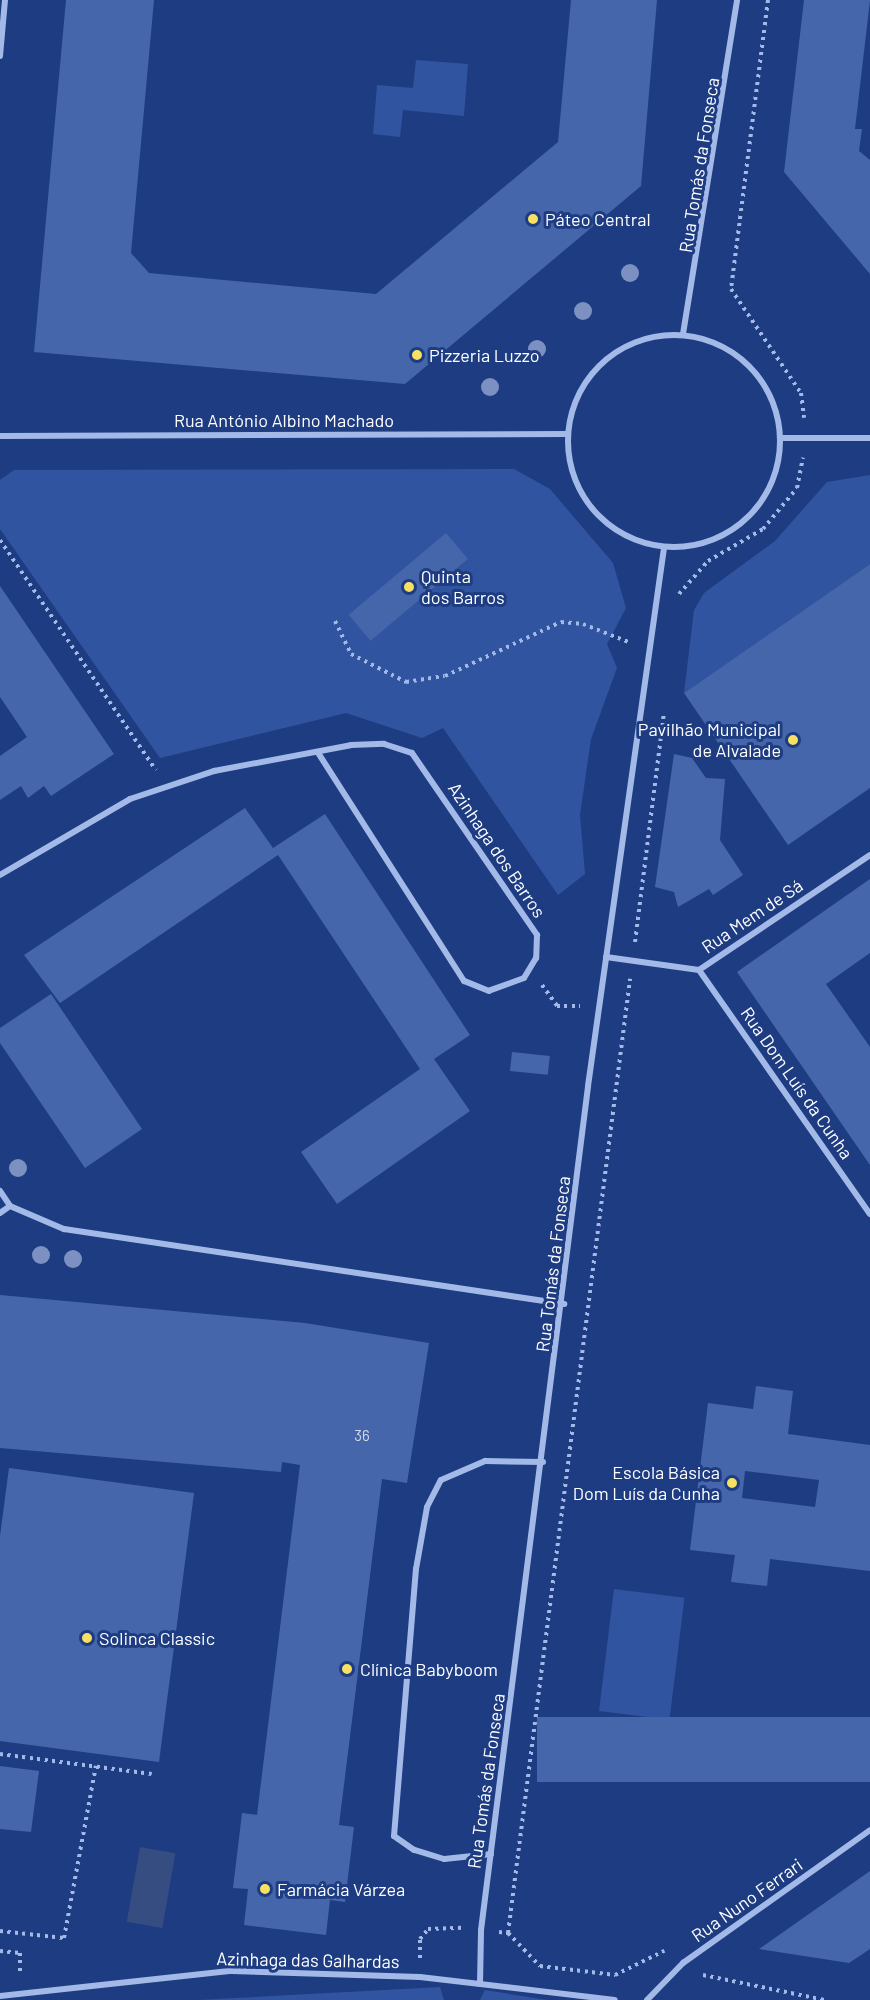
<!DOCTYPE html>
<html>
<head>
<meta charset="utf-8">
<style>
	body { margin:0 }
	#map { position:relative; width:870px; height:2000px; overflow:hidden; background:#1e3c82; font-family:Barlow,sans-serif }
	div>[style] { position:absolute }
	.green>* { inset:0; background:#3154a0; transform-origin:0 0 }
	.water>* { inset:0; background:#364d81; transform-origin:0 0 }
	.building>* { inset:0; background:#4666ab; transform-origin:0 0 }
	.path>* { height:4px; margin-top:-2px; transform-origin:0; background:repeating-linear-gradient(90deg,#a3bae9 0 3px,transparent 0 7.5px) }
	.minor>* { height:6px; margin:-3px; padding:0 3px; transform-origin:3px; border-radius:3px; background:#a3bae9 }
	.minor>.ring { margin:-3px; padding:0; box-sizing:content-box; background:none; border:6px solid #a3bae9; border-radius:50% }
	.trees>* { width:18px; height:18px; margin:-9px; border-radius:50%; background:#7c91c2 }
	.dots>* { width:16px; height:16px; translate:-50% -50%; box-sizing:border-box; border:3px solid #1e3c82; border-radius:50% }
	span { translate:-50% -50%; white-space:nowrap; text-align:center; line-height:1.15; -webkit-text-stroke:6px #1e3c82; paint-order:stroke }
	.number-label { font-size:15px; color:#d1d9ea }
	.number-label span { -webkit-text-stroke-width:0 }
	.street-label { font-size:18px; color:#fff }
	.poi-label { font-size:18px; color:#fff }
	.left { translate:0 -50%; text-align:left }
	.right { translate:-100% -50%; text-align:right }
</style>
</head>
<body>
<div id="map">
	<div class="green">
		<i style="clip-path:polygon(416px 60px,468px 64px,464px 116px,403px 110px,400px 137px,373px 134px,377px 85px,413px 88px)"></i>
		<i style="clip-path:polygon(514px 469px,550px 489px,613px 563px,626px 608px,607px 644px,617px 668px,591px 739px,580px 815px,585px 874px,558px 895px,443px 728px,422px 738px,346px 713px,160px 758px,0 529px,0 480px,14px 470px)"></i>
		<i style="clip-path:polygon(870px 475px,870px 564px,684px 693px,694px 610px,704px 593px,775px 541px,827px 482px)"></i>
		<i style="left:614px;top:1589px;width:71px;height:123px;rotate:7deg"></i>
		<i style="clip-path:polygon(440px 1987px,444px 2000px,198px 2000px)"></i>
		<i style="clip-path:polygon(485px 1990px,547px 2000px,480px 2000px)"></i>
	</div>
	<div class="water">
		<i style="left:140px;top:1847px;width:36px;height:76px;rotate:10deg"></i>
	</div>
	<div class="building">
		<i style="clip-path:polygon(66px 0,154px 0,131px 253px,149px 273px,376px 294px,558px 142px,571px 0,657px 0,641px 186px,405px 384px,34px 352px)"></i>
		<i style="clip-path:polygon(804px 0,870px 0,855px 129px,862px 129px,859px 151px,870px 160px,870px 274px,784px 172px)"></i>
		<i style="left:446px;top:533px;width:34px;height:127px;rotate:50deg"></i>
		<i style="clip-path:polygon(870px 564px,870px 788px,788px 845px,684px 693px)"></i>
		<i style="clip-path:polygon(0 586px,114px 754px,51px 796px,44px 786px,28px 798px,21px 786px,0 800px,0 756px,27px 737px,0 697px)"></i>
		<i style="clip-path:polygon(674px 754px,692px 758px,706px 778px,725px 779px,720px 840px,743px 875px,713px 895px,709px 889px,678px 907px,674px 892px,655px 887px)"></i>
		<i style="clip-path:polygon(245px 808px,273px 848px,325px 814px,470px 1035px,434px 1059px,470px 1111px,337px 1204px,301px 1152px,420px 1069px,278px 855px,60px 1003px,24px 955px)"></i>
		<i style="clip-path:polygon(870px 879px,870px 953px,826px 984px,870px 1047px,870px 1165px,737px 972px)"></i>
		<i style="clip-path:polygon(51px 994px,142px 1129px,85px 1168px,0 1043px,0 1028px)"></i>
		<i style="left:512px;top:1052px;width:38px;height:19px;rotate:6deg"></i>
		<i style="clip-path:polygon(0 1295px,305px 1323px,429px 1343px,407px 1483px,382px 1479px,339px 1825px,354px 1827px,345px 1902px,330px 1900px,326px 1935px,244px 1925px,248px 1889px,233px 1888px,242px 1813px,257px 1815px,300px 1465px,282px 1462px,281px 1472px,0 1448px)"></i>
		<i style="clip-path:polygon(evenodd,756px 1386px,793px 1391px,788px 1434px,870px 1445px,870px 1571px,770px 1559px,767px 1586px,731px 1582px,735px 1555px,690px 1550px,708px 1403px,753px 1409px,756px 1386px,745px 1471px,819px 1480px,815px 1507px,742px 1498px,745px 1471px)"></i>
		<i style="clip-path:polygon(9px 1468px,194px 1493px,159px 1762px,0 1741px,0 1536px)"></i>
		<i style="left:870px;top:1717px;width:65px;height:333px;rotate:90deg"></i>
		<i style="clip-path:polygon(0 1766px,39px 1771px,31px 1832px,0 1829px)"></i>
		<i style="clip-path:polygon(870px 1871px,870px 1949px,849px 1963px,759px 1949px)"></i>
	</div>
	<div class="path">
		<i style="left:768px;top:0;width:291px;rotate:97.3deg"></i>
		<i style="left:731px;top:289px;width:125px;rotate:56.1deg"></i>
		<i style="left:801px;top:393px;width:25px;rotate:83deg"></i>
		<i style="left:0;top:540px;width:278px;rotate:55.9deg"></i>
		<i style="left:679px;top:594px;width:44px;rotate:-48.7deg"></i>
		<i style="left:708px;top:561px;width:64px;rotate:-30.2deg"></i>
		<i style="left:763px;top:529px;width:53px;rotate:-50.3deg"></i>
		<i style="left:797px;top:488px;width:31px;rotate:-79deg"></i>
		<i style="left:335px;top:621px;width:37px;rotate:64deg"></i>
		<i style="left:351px;top:654px;width:62px;rotate:27deg"></i>
		<i style="left:406px;top:682px;width:39px;rotate:-9deg"></i>
		<i style="left:445px;top:676px;width:128px;rotate:-25deg"></i>
		<i style="left:561px;top:622px;width:22px;rotate:5deg"></i>
		<i style="left:583px;top:624px;width:52px;rotate:21.6deg"></i>
		<i style="left:635px;top:942px;width:230px;rotate:-82.8deg"></i>
		<i style="left:542px;top:985px;width:26px;rotate:54deg"></i>
		<i style="left:557px;top:1006px;width:23px"></i>
		<i style="left:0;top:1754px;width:153px;rotate:7.5deg"></i>
		<i style="left:0;top:1931px;width:64px;rotate:6.2deg"></i>
		<i style="left:64px;top:1938px;width:175px;rotate:-79.5deg"></i>
		<i style="left:499px;top:1932px;width:9px;rotate:6deg"></i>
		<i style="left:508px;top:1933px;width:46px;rotate:45.9deg"></i>
		<i style="left:540px;top:1966px;width:76px;rotate:6.8deg"></i>
		<i style="left:615px;top:1975px;width:55px;rotate:-26.1deg"></i>
		<i style="left:508px;top:1933px;width:962px;rotate:-82.71deg"></i>
		<i style="left:0;top:1951px;width:20px;rotate:6deg"></i>
		<i style="left:20px;top:1953px;width:21px;rotate:90deg"></i>
		<i style="left:420px;top:1958px;width:19px;rotate:-90deg"></i>
		<i style="left:420px;top:1939px;width:13px;rotate:-51deg"></i>
		<i style="left:428px;top:1929px;width:34px;rotate:-2deg"></i>
		<i style="left:703px;top:1975px;width:125px;rotate:11.6deg"></i>
	</div>
	<div class="minor">
		<i style="left:0;top:56px;width:56px;rotate:-84.9deg"></i>
		<i style="left:683px;top:334px;width:338px;rotate:-80.8deg"></i>
		<i class="ring" style="left:568px;top:335px;width:206px;height:206px"></i>
		<i style="left:0;top:436px;width:568px;rotate:-0.2deg"></i>
		<i style="left:782px;top:438px;width:88px"></i>
		<i style="left:0;top:875px;width:151px;rotate:-30.3deg"></i>
		<i style="left:130px;top:799px;width:89px;rotate:-18.4deg"></i>
		<i style="left:214px;top:771px;width:139px;rotate:-10.7deg"></i>
		<i style="left:351px;top:745px;width:33px;rotate:-2deg"></i>
		<i style="left:384px;top:744px;width:29px;rotate:18deg"></i>
		<i style="left:412px;top:753px;width:221px;rotate:55.5deg"></i>
		<i style="left:537px;top:935px;width:23px;rotate:92deg"></i>
		<i style="left:536px;top:958px;width:23px;rotate:121deg"></i>
		<i style="left:524px;top:978px;width:37px;rotate:160deg"></i>
		<i style="left:489px;top:991px;width:27px;rotate:-158deg"></i>
		<i style="left:464px;top:981px;width:271px;rotate:-122.6deg"></i>
		<i style="left:606px;top:957px;width:94px;rotate:8deg"></i>
		<i style="left:699px;top:970px;width:206px;rotate:-33.9deg"></i>
		<i style="left:699px;top:970px;width:298px;rotate:55deg"></i>
		<i style="left:0;top:1191px;width:18px;rotate:56deg"></i>
		<i style="left:10px;top:1206px;width:59px;rotate:23.1deg"></i>
		<i style="left:64px;top:1229px;width:506px;rotate:8.53deg"></i>
		<i style="left:0;top:1213px;width:12px;rotate:-35deg"></i>
		<i style="left:491px;top:1854px;width:47px;rotate:173.9deg"></i>
		<i style="left:444px;top:1859px;width:31px;rotate:-163deg"></i>
		<i style="left:414px;top:1850px;width:24px;rotate:-145deg"></i>
		<i style="left:394px;top:1836px;width:268px;rotate:-85.3deg"></i>
		<i style="left:416px;top:1569px;width:63px;rotate:-79.9deg"></i>
		<i style="left:427px;top:1507px;width:30px;rotate:-63deg"></i>
		<i style="left:441px;top:1480px;width:48px;rotate:-23.4deg"></i>
		<i style="left:485px;top:1461px;width:58px;rotate:1deg"></i>
		<i style="left:480px;top:1984px;width:54px;rotate:-88.9deg"></i>
		<i style="left:481px;top:1930px;width:851px;rotate:-82.77deg"></i>
		<i style="left:588px;top:1086px;width:543px;rotate:-81.96deg"></i>
		<i style="left:0;top:1996px;width:233px;rotate:-6.2deg"></i>
		<i style="left:232px;top:1971px;width:188px;rotate:1.8deg"></i>
		<i style="left:420px;top:1977px;width:196px;rotate:6.7deg"></i>
		<i style="left:647px;top:2000px;width:52px;rotate:-45.8deg"></i>
		<i style="left:683px;top:1963px;width:229px;rotate:-35.4deg"></i>
	</div>
	<div class="trees">
		<i style="left:630px;top:273px"></i>
		<i style="left:583px;top:311px"></i>
		<i style="left:537px;top:349px"></i>
		<i style="left:490px;top:387px"></i>
		<i style="left:18px;top:1168px"></i>
		<i style="left:41px;top:1255px"></i>
		<i style="left:73px;top:1259px"></i>
	</div>
	<div class="dots">
		<i style="left:533px;top:219px;background:#f8e162"></i>
		<i style="left:417px;top:355px;background:#f8e162"></i>
		<i style="left:409px;top:587px;background:#f8e162"></i>
		<i style="left:793px;top:740px;background:#f8e162"></i>
		<i style="left:732px;top:1483px;background:#f8e162"></i>
		<i style="left:87px;top:1638px;background:#f8e162"></i>
		<i style="left:347px;top:1669px;background:#f8e162"></i>
		<i style="left:265px;top:1889px;background:#f8e162"></i>
	</div>
	<div class="number-label">
		<span style="left:362px;top:1436px">36</span>
	</div>
	<div class="street-label">
		<span style="left:699px;top:165px;rotate:-81deg">Rua Tomás da Fonseca</span>
		<span style="left:284px;top:420px">Rua António Albino Machado</span>
		<span style="left:497px;top:850px;rotate:56deg">Azinhaga dos Barros</span>
		<span style="left:752px;top:916px;rotate:-34deg">Rua Mem de Sá</span>
		<span style="left:797px;top:1083px;rotate:55deg">Rua Dom Luís da Cunha</span>
		<span style="left:553px;top:1264px;rotate:-83deg">Rua Tomás da Fonseca</span>
		<span style="left:486px;top:1781px;rotate:-82deg">Rua Tomás da Fonseca</span>
		<span style="left:747px;top:1900px;rotate:-35deg">Rua Nuno Ferrari</span>
		<span style="left:308px;top:1960px;rotate:1deg">Azinhaga das Galhardas</span>
	</div>
	<div class="poi-label">
		<span class="left" style="left:545px;top:219px">Páteo Central</span>
		<span class="left" style="left:429px;top:355px">Pizzeria Luzzo</span>
		<span class="left" style="left:421px;top:587px">Quinta<br>dos Barros</span>
		<span class="right" style="left:781px;top:740px">Pavilhão Municipal<br>de Alvalade</span>
		<span class="right" style="left:720px;top:1483px">Escola Básica<br>Dom Luís da Cunha</span>
		<span class="left" style="left:99px;top:1638px">Solinca Classic</span>
		<span class="left" style="left:360px;top:1669px">Clínica Babyboom</span>
		<span class="left" style="left:277px;top:1889px">Farmácia Várzea</span>
	</div>
</div>
</body>
</html>
